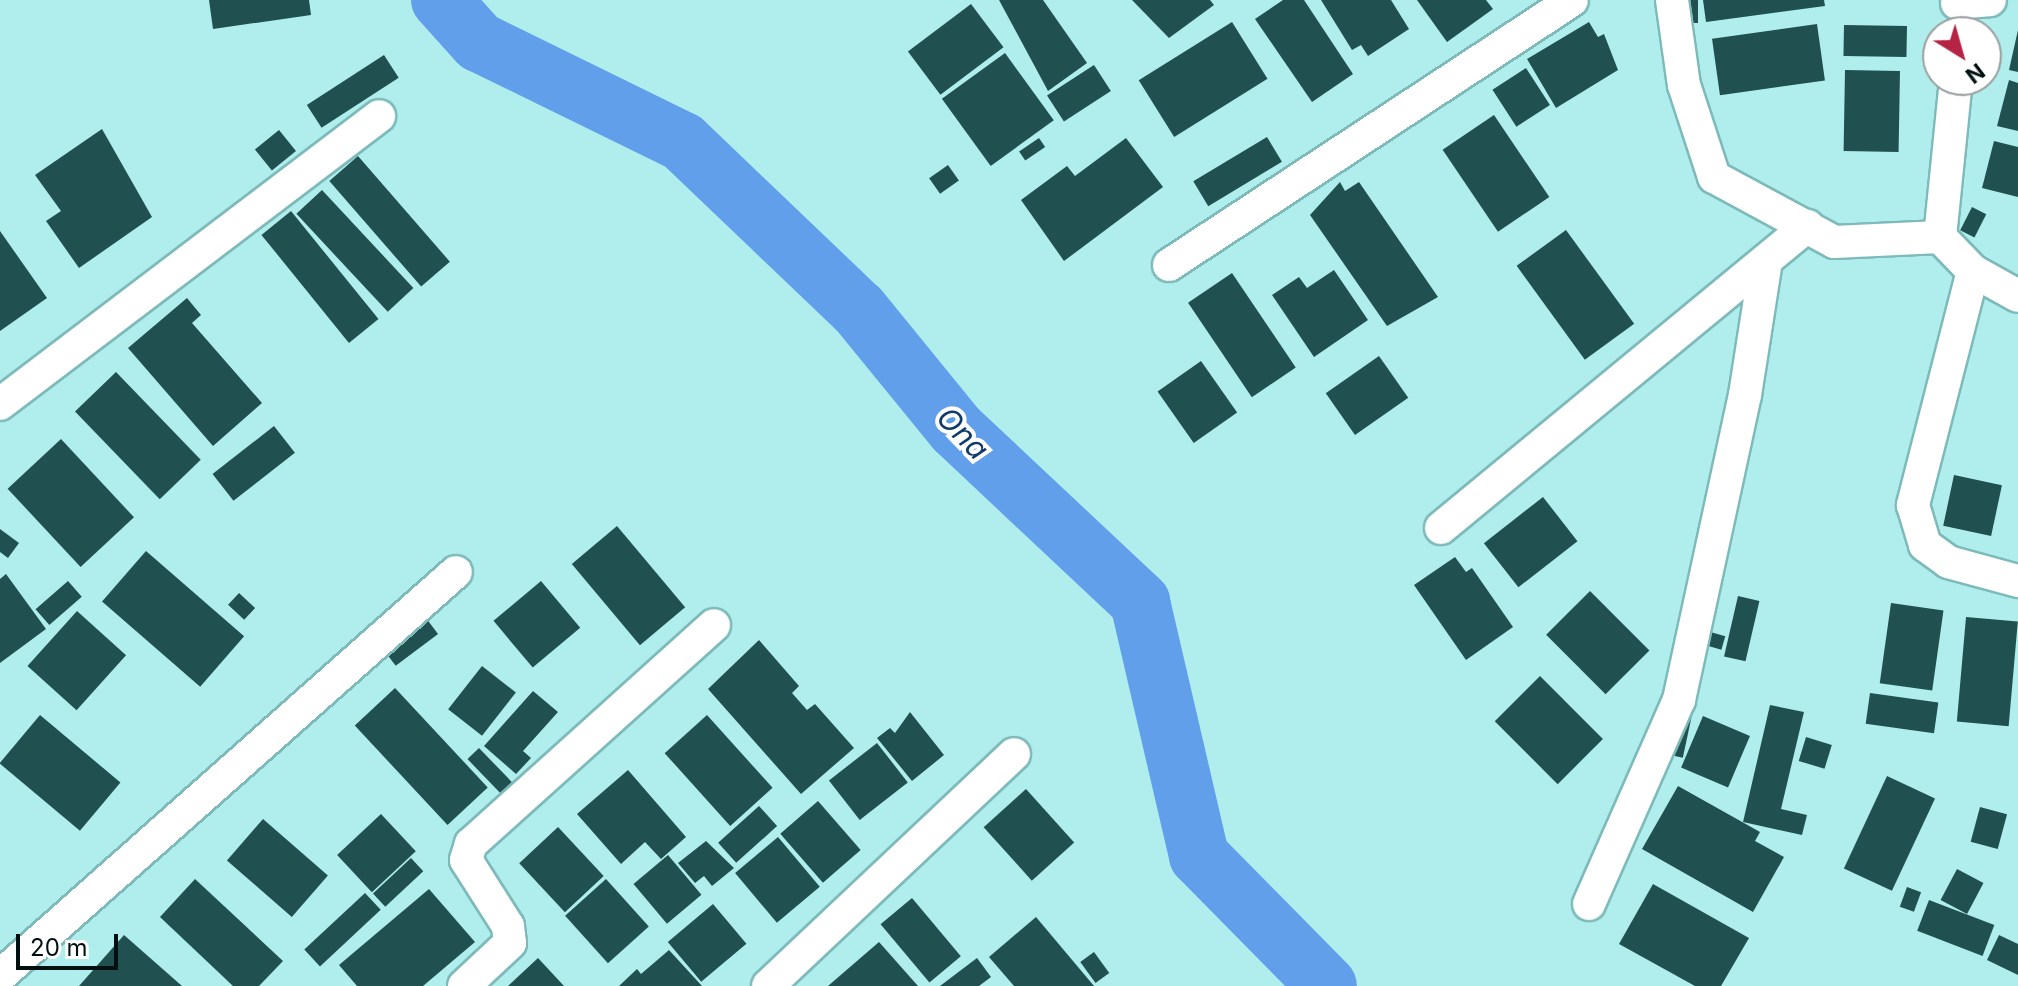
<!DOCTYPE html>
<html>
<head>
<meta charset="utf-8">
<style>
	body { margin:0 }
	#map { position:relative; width:2018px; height:986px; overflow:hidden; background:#b0eeed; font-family:Inter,sans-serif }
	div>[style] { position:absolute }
	.river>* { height:60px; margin:-30px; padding:0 30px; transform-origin:30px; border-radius:30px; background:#619feb }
	.building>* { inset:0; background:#205050; transform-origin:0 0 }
	.roads { filter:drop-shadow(2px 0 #7dbab9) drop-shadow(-2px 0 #7dbab9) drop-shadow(0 2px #7dbab9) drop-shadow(0 -2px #7dbab9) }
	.street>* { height:32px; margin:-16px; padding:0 16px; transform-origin:16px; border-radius:16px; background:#fff }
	span { translate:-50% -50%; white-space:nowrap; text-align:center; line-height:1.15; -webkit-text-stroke:8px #fff; paint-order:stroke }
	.water-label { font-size:30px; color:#0f3b6b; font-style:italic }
	.north { position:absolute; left:1922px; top:16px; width:80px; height:80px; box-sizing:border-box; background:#fff; border:2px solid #999f9f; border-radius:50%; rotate:143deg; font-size:22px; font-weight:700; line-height:32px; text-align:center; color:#001010 }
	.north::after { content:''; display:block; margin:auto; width:28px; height:36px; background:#b52345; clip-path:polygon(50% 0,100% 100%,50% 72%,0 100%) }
	.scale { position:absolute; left:16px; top:934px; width:102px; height:36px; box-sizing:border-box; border:4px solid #001010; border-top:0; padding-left:10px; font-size:24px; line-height:28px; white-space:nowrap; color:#001010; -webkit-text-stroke:6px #fff; paint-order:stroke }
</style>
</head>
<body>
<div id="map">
	<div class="river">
		<i style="left:441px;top:0;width:57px;rotate:47.9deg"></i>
		<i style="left:479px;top:42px;width:227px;rotate:26.1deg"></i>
		<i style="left:683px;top:142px;width:243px;rotate:43.7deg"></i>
		<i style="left:859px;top:310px;width:154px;rotate:50.8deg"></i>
		<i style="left:956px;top:429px;width:253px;rotate:43.2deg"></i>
		<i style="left:1140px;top:602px;width:261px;rotate:76.9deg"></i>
		<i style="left:1199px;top:856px;width:182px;rotate:45.4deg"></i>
	</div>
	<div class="building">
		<i style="clip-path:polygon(209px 0,309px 0,311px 15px,213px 29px)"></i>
		<i style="clip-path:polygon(999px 0,1043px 0,1087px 63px,1048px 91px)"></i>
		<i style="clip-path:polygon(1132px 0,1210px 0,1214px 5px,1169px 38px)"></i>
		<i style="clip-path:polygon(1283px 0,1304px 0,1353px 74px,1312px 102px,1255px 19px)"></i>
		<i style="clip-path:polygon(1321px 0,1391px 0,1409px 29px,1368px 56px,1361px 45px,1352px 50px)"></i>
		<i style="clip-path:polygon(1417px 0,1486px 0,1493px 9px,1447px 42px)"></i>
		<i style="left:1680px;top:0;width:18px;height:23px"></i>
		<i style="clip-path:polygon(1703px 0,1824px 0,1825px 6px,1706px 22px)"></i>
		<i style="left:971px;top:4px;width:54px;height:79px;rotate:53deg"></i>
		<i style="left:1232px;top:22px;width:67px;height:110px;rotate:58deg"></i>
		<i style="clip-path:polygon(1589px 22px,1598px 37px,1604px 34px,1618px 70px,1556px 108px,1527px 59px)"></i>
		<i style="left:1817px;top:24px;width:57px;height:106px;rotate:82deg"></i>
		<i style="left:1844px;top:25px;width:63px;height:31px;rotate:1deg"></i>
		<i style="clip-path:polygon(2018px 30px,2018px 72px,2009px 70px)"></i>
		<i style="left:1005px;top:53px;width:83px;height:78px;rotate:54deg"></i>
		<i style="left:384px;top:55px;width:27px;height:92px;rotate:57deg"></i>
		<i style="left:1094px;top:65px;width:31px;height:56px;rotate:57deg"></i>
		<i style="left:1526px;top:68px;width:44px;height:40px;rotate:57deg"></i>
		<i style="left:1845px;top:70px;width:55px;height:81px;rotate:1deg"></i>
		<i style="clip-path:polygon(2009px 80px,2018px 83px,2018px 131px,1997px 126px)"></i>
		<i style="left:1494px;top:115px;width:99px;height:62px;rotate:56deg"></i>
		<i style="clip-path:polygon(102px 129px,152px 217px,79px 268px,46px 221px,61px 211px,35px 175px)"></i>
		<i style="left:279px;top:130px;width:27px;height:31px;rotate:51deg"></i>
		<i style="left:1267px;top:137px;width:29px;height:86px;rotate:59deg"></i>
		<i style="left:1039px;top:138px;width:11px;height:24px;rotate:56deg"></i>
		<i style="clip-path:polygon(1126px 138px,1163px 187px,1064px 261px,1021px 200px,1067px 166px,1075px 176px)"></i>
		<i style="clip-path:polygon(1994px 141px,2018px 147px,2018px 197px,1982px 188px)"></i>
		<i style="left:358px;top:156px;width:140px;height:38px;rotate:49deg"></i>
		<i style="left:948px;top:165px;width:19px;height:23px;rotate:55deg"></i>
		<i style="clip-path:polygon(1340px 182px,1345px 191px,1359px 182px,1438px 297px,1387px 326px,1310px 215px)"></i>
		<i style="left:322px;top:190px;width:134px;height:35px;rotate:47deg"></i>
		<i style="left:1972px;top:207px;width:16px;height:26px;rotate:27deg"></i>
		<i style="left:291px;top:211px;width:139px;height:38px;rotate:51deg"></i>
		<i style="left:1566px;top:230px;width:116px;height:61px;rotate:54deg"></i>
		<i style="clip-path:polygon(0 231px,47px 298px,0 331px)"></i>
		<i style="clip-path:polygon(1334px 270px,1368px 320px,1314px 357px,1272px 295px,1299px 277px,1307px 288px)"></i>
		<i style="left:1232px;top:273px;width:114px;height:53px;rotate:56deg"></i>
		<i style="clip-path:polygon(187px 298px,201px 315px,192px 323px,262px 403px,213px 446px,128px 348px)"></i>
		<i style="left:1379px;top:356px;width:51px;height:65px;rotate:55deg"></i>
		<i style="left:1201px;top:361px;width:63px;height:53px;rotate:55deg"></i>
		<i style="left:116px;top:372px;width:122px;height:57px;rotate:46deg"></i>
		<i style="left:274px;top:426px;width:34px;height:78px;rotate:52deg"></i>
		<i style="left:61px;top:439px;width:107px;height:73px;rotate:47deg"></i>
		<i style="left:1954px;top:475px;width:49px;height:52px;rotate:12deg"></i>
		<i style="left:1543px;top:497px;width:56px;height:75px;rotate:52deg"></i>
		<i style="left:617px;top:526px;width:106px;height:59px;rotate:50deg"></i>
		<i style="clip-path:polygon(0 529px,19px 543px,8px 558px,0 552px)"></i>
		<i style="left:146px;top:551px;width:130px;height:67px;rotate:41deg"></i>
		<i style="clip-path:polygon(1455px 557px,1466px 572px,1472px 568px,1513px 627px,1466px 660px,1414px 585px)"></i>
		<i style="clip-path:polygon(6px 574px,46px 629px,0 663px,0 579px)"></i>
		<i style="left:68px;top:581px;width:21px;height:43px;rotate:49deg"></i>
		<i style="left:541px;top:581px;width:61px;height:62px;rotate:50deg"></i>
		<i style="left:1590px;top:591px;width:84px;height:62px;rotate:45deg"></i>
		<i style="left:239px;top:593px;width:22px;height:16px;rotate:43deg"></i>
		<i style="left:1738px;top:596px;width:22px;height:62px;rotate:13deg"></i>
		<i style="left:1891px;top:603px;width:53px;height:81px;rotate:8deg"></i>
		<i style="left:77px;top:611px;width:66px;height:74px;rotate:42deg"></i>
		<i style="left:1966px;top:617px;width:52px;height:105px;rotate:5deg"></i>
		<i style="left:426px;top:618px;width:20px;height:53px;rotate:53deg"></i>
		<i style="left:1707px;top:631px;width:19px;height:14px;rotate:16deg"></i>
		<i style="clip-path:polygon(759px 640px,799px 686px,792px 693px,807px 710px,815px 704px,854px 748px,801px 794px,708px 689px)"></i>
		<i style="left:482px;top:666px;width:43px;height:55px;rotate:38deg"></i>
		<i style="left:1540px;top:676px;width:89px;height:64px;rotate:45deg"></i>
		<i style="left:395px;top:688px;width:136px;height:55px;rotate:47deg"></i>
		<i style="clip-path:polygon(533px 691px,558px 712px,523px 751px,531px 758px,516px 774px,484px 746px)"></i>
		<i style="left:1870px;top:693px;width:69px;height:31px;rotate:8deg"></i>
		<i style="left:1681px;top:699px;width:14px;height:57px;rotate:12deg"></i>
		<i style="clip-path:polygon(1770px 705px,1804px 712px,1781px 809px,1807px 815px,1802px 835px,1743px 822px)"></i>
		<i style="clip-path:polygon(910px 712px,944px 755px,912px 781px,877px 738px,890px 728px,895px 733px)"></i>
		<i style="left:40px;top:715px;width:105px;height:63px;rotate:40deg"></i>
		<i style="left:707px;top:715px;width:98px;height:57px;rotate:48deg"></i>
		<i style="left:1703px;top:716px;width:51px;height:56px;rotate:23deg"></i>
		<i style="left:1806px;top:737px;width:27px;height:25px;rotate:17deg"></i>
		<i style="left:877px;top:743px;width:50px;height:61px;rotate:52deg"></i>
		<i style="left:479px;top:748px;width:52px;height:16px;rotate:46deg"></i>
		<i style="clip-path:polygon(628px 770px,686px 837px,661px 859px,645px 842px,621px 864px,577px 814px)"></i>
		<i style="left:1887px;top:776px;width:53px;height:102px;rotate:25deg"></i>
		<i style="clip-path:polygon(1678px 786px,1760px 832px,1755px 841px,1784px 857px,1753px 912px,1642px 849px)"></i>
		<i style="left:1026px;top:789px;width:72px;height:57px;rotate:48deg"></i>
		<i style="left:818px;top:801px;width:65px;height:50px;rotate:49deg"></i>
		<i style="left:759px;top:806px;width:27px;height:55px;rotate:48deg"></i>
		<i style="left:1980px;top:807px;width:28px;height:36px;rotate:15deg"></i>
		<i style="left:381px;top:814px;width:51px;height:60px;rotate:47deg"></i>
		<i style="left:263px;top:819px;width:86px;height:55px;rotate:41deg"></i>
		<i style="left:558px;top:827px;width:67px;height:53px;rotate:47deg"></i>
		<i style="left:778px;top:837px;width:65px;height:56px;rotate:50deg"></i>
		<i style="clip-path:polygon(706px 841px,734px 868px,712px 886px,704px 876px,695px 883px,678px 863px)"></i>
		<i style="left:668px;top:855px;width:52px;height:45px;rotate:50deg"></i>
		<i style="left:411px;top:858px;width:18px;height:52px;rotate:47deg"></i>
		<i style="left:1957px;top:869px;width:30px;height:35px;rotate:28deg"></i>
		<i style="clip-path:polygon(195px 879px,283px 961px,259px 986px,233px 986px,160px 917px)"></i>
		<i style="left:606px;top:879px;width:64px;height:55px;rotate:48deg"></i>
		<i style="clip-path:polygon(1653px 884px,1749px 938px,1721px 986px,1695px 986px,1619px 944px)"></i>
		<i style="left:1907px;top:887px;width:15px;height:21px;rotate:20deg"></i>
		<i style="clip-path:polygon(429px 889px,475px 942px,423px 986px,357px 986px,339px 965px)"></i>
		<i style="left:365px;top:893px;width:23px;height:83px;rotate:47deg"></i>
		<i style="left:912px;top:898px;width:76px;height:41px;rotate:50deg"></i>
		<i style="left:1929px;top:900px;width:70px;height:33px;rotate:21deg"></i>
		<i style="left:713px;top:904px;width:52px;height:59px;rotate:50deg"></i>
		<i style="clip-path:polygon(1036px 917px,1094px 986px,1014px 986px,989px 957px)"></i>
		<i style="clip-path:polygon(124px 935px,182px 986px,79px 986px)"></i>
		<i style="clip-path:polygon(1999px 935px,2018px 944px,2018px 975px,1987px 960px)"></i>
		<i style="clip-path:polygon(879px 942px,918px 986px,828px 986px)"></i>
		<i style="clip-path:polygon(669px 950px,702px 986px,619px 986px,637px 969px,641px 974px)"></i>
		<i style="left:1094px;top:952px;width:26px;height:17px;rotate:54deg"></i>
		<i style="clip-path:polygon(538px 958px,564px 986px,508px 986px)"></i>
		<i style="clip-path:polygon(977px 958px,991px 977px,979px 986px,940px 986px)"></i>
	</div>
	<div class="roads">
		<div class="street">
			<i style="left:1672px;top:0;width:86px;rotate:82deg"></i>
			<i style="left:1684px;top:85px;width:97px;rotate:71.9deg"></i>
			<i style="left:1714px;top:177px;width:136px;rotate:28.4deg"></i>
			<i style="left:1834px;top:242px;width:106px;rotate:-2.7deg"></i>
			<i style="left:1940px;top:237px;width:158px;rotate:-84.2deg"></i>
			<i style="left:1957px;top:3px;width:33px;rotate:-5deg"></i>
			<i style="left:1940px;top:237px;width:47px;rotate:45.9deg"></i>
			<i style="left:1973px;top:271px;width:51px;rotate:29.1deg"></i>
			<i style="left:1169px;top:265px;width:482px;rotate:-33.3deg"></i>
			<i style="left:1973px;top:271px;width:242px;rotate:104.4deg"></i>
			<i style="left:1913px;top:505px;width:42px;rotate:73.3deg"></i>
			<i style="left:1925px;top:545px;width:29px;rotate:36deg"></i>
			<i style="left:1948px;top:562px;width:73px;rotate:15.2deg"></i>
			<i style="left:0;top:404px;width:476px;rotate:-37.2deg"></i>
			<i style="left:1441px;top:528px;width:475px;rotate:-39.5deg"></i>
			<i style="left:1589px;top:904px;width:223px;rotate:-66.2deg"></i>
			<i style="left:1679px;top:700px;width:312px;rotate:-77.8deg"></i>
			<i style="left:1745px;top:395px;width:136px;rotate:-81.1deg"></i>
			<i style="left:0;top:976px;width:609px;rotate:-41.54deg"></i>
			<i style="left:464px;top:986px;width:63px;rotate:-43.1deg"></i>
			<i style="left:510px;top:943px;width:17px;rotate:-97deg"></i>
			<i style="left:508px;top:926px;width:78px;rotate:-122.5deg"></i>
			<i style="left:466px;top:860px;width:17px;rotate:-73deg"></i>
			<i style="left:471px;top:844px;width:327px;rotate:-42deg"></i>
			<i style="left:768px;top:986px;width:338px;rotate:-43.3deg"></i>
		</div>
	</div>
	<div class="water-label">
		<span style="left:963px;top:433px;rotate:46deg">Ona</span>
	</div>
	<div class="north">N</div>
	<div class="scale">20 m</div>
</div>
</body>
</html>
